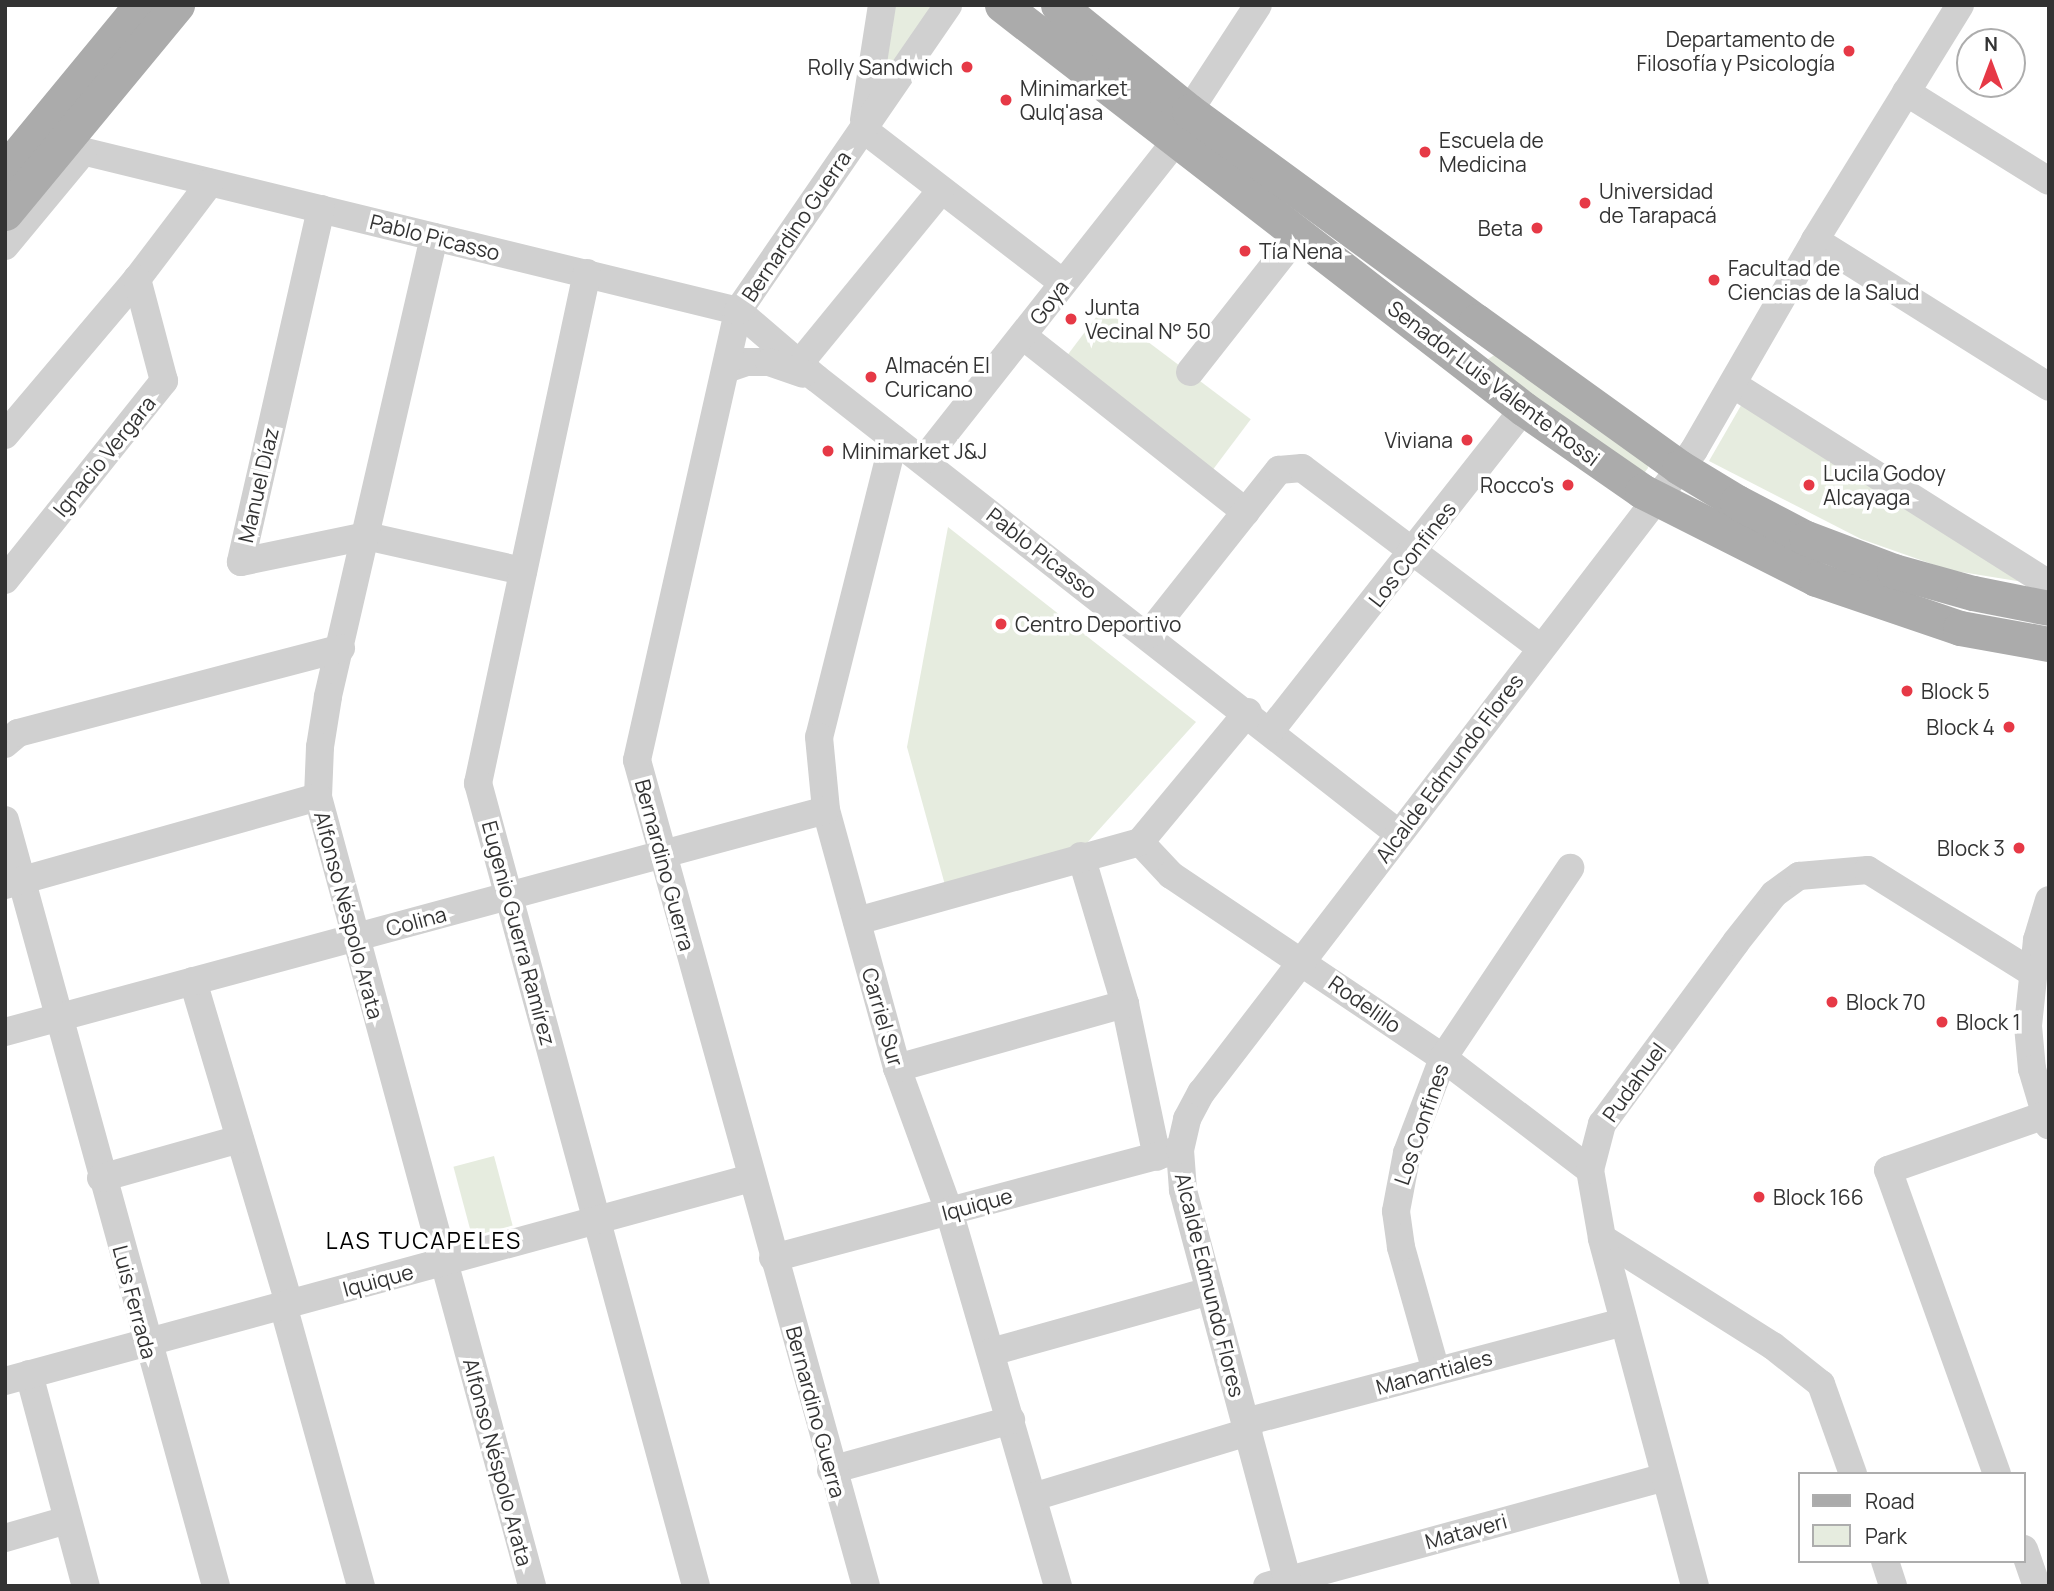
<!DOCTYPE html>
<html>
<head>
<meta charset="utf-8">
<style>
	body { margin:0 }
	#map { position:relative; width:2054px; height:1591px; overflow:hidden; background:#fff; font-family:Manrope,sans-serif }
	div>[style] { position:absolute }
	.green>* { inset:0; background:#e6ecdf; transform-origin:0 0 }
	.minor>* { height:28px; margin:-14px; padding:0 14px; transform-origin:14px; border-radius:14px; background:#d0d0d0 }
	.major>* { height:35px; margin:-17.5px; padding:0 17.5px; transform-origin:17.5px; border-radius:17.5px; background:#ababab }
	.dots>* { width:19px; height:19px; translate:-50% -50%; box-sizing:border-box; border:4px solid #fff; border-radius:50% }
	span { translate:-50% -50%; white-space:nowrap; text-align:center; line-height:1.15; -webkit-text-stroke:7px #fff; paint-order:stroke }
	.poi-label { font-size:21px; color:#333 }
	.right { translate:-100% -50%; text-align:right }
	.left { translate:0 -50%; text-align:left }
	.street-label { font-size:21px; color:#333 }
	.neighbourhood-label { font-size:23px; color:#000; letter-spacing:2px }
	.frame { position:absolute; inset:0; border:7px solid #333; pointer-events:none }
	.legend { position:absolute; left:1798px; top:1472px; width:228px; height:91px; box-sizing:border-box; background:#fff; border:2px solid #adadad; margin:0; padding:9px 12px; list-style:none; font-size:21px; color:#333 }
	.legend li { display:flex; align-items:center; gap:14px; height:35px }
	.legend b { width:35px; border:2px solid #adadad }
	.north { position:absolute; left:1956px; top:28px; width:70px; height:70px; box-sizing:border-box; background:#fff; border:2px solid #adadad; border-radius:50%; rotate:0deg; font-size:19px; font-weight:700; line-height:28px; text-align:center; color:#333 }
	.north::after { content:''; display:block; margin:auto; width:24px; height:32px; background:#e63946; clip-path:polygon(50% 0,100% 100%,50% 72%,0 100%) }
</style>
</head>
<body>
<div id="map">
	<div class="green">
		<i style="clip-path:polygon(894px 5px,937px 5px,880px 81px,892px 31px)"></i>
		<i style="left:1103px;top:308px;width:185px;height:68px;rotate:37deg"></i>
		<i style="clip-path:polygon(1499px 352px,1647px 459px,1648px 468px,1642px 476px,1485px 361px)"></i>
		<i style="clip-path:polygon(1743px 402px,2041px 585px,1949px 570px,1861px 539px,1709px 461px)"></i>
		<i style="clip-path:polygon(948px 527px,1196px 722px,1087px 843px,945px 885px,907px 747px)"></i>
		<i style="left:494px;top:1156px;width:72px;height:42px;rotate:75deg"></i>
	</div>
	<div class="minor">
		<i style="left:1906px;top:92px;width:168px;rotate:31.9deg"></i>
		<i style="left:1189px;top:111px;width:126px;rotate:-56.9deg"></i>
		<i style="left:864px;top:120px;width:116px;rotate:-81.1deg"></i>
		<i style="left:863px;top:129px;width:252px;rotate:37.6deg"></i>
		<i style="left:41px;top:141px;width:717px;rotate:13.71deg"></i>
		<i style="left:738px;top:311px;width:103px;rotate:40.7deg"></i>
		<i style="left:816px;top:378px;width:740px;rotate:38.03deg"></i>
		<i style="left:321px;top:209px;width:362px;rotate:102.8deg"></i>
		<i style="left:241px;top:562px;width:128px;rotate:-11.7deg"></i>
		<i style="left:366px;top:536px;width:161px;rotate:12.6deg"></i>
		<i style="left:434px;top:237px;width:472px;rotate:103deg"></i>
		<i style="left:328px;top:697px;width:51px;rotate:99.1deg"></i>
		<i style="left:320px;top:747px;width:50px;rotate:92.3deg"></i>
		<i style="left:318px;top:797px;width:818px;rotate:74.82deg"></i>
		<i style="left:1815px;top:240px;width:276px;rotate:32.1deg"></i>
		<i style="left:5px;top:246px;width:122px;rotate:-50.3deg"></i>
		<i style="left:587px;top:273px;width:522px;rotate:102.06deg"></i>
		<i style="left:478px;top:783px;width:832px;rotate:74.81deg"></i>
		<i style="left:1023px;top:336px;width:284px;rotate:38.3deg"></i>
		<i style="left:799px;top:364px;width:222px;rotate:-50.7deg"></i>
		<i style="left:726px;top:369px;width:21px;rotate:-19deg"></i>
		<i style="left:746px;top:362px;width:23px"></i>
		<i style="left:769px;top:362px;width:36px;rotate:19deg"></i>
		<i style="left:1190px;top:372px;width:174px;rotate:-51.8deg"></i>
		<i style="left:1734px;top:385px;width:373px;rotate:32.3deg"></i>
		<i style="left:5px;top:435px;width:204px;rotate:-49.8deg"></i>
		<i style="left:137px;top:279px;width:121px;rotate:-52.8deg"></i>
		<i style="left:894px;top:439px;width:307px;rotate:104.1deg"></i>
		<i style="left:819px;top:737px;width:73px;rotate:84.5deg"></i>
		<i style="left:826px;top:810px;width:268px;rotate:74.6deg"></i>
		<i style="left:897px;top:1068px;width:152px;rotate:70deg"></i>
		<i style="left:949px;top:1211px;width:391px;rotate:73.8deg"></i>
		<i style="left:923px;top:461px;width:407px;rotate:-51.7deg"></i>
		<i style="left:5px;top:580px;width:255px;rotate:-51.4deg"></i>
		<i style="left:164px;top:381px;width:106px;rotate:-104.8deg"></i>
		<i style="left:1148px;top:635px;width:211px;rotate:-51.6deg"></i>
		<i style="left:1279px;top:470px;width:23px;rotate:-5deg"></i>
		<i style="left:1302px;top:468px;width:299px;rotate:37deg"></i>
		<i style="left:1271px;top:730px;width:409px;rotate:-51.8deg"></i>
		<i style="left:5px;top:744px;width:17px;rotate:-40deg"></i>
		<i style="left:18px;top:733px;width:334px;rotate:-14.7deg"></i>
		<i style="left:5px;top:820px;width:795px;rotate:74.6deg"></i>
		<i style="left:1140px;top:842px;width:45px;rotate:46.8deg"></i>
		<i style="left:1171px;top:875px;width:328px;rotate:33.9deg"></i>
		<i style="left:1443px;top:1058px;width:185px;rotate:37.3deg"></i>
		<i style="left:1081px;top:856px;width:154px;rotate:73.4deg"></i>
		<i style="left:1125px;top:1004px;width:156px;rotate:78.2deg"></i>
		<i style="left:5px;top:885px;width:325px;rotate:-15.7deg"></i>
		<i style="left:2049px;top:900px;width:42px;rotate:106.7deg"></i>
		<i style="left:2037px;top:940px;width:86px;rotate:96deg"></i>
		<i style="left:2028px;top:1026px;width:43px;rotate:84.7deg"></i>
		<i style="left:2032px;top:1069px;width:59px;rotate:73.4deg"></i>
		<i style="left:857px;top:921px;width:294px;rotate:-15.6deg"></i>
		<i style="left:1140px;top:842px;width:169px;rotate:-50.3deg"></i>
		<i style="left:193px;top:981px;width:337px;rotate:73.4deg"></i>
		<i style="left:5px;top:1032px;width:850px;rotate:-15.13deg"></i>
		<i style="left:897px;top:1068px;width:237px;rotate:-15.7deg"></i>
		<i style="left:101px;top:1178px;width:144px;rotate:-15.7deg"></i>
		<i style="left:1602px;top:1238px;width:202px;rotate:32.3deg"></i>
		<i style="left:1773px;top:1346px;width:61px;rotate:38.4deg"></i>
		<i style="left:1821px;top:1384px;width:96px;rotate:70.4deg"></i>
		<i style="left:773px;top:1258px;width:421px;rotate:-14.9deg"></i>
		<i style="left:283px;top:1305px;width:292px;rotate:74.5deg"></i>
		<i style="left:991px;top:1352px;width:227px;rotate:-15.6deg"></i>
		<i style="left:1436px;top:1371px;width:129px;rotate:-105.8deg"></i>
		<i style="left:1401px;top:1247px;width:36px;rotate:-98deg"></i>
		<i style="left:1396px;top:1211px;width:59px;rotate:-79.3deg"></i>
		<i style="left:1407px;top:1153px;width:102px;rotate:-69.2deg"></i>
		<i style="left:1443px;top:1058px;width:229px;rotate:-56.2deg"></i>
		<i style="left:29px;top:1374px;width:220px;rotate:75deg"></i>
		<i style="left:5px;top:1381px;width:773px;rotate:-15.22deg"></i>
		<i style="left:1245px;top:1422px;width:391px;rotate:-14.8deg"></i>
		<i style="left:831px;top:1470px;width:187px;rotate:-15.5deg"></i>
		<i style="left:1997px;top:1474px;width:323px;rotate:-109.7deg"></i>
		<i style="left:1888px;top:1170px;width:166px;rotate:-19.3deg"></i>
		<i style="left:1033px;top:1497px;width:225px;rotate:-16.8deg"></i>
		<i style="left:5px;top:1538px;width:65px;rotate:-16.2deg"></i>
		<i style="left:2024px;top:1549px;width:39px;rotate:71deg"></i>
		<i style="left:1885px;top:1561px;width:26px;rotate:72deg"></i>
		<i style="left:866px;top:1586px;width:857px;rotate:-105.5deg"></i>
		<i style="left:637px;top:760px;width:460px;rotate:-77.3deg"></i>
		<i style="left:738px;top:311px;width:371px;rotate:-55.5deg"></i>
		<i style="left:1267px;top:1586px;width:413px;rotate:-15.3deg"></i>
		<i style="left:1289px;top:1586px;width:410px;rotate:-105deg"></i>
		<i style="left:1183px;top:1190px;width:40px;rotate:-94.3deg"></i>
		<i style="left:1180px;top:1150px;width:32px;rotate:-77deg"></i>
		<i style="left:1187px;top:1119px;width:30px;rotate:-62deg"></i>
		<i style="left:1201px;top:1093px;width:810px;rotate:-52.52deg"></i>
		<i style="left:1694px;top:450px;width:242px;rotate:-60deg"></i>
		<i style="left:1815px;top:240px;width:276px;rotate:-58.3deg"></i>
		<i style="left:1695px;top:1586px;width:360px;rotate:-105deg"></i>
		<i style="left:1602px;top:1238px;width:69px;rotate:-100deg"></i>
		<i style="left:1590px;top:1170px;width:48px;rotate:-75.4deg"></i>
		<i style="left:1602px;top:1124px;width:226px;rotate:-53.6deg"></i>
		<i style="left:1736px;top:942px;width:61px;rotate:-51.6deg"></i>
		<i style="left:1774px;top:894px;width:31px;rotate:-36deg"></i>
		<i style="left:1799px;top:876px;width:69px;rotate:-5deg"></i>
		<i style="left:1868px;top:870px;width:195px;rotate:32deg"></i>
	</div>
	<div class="major">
		<i style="left:1002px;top:5px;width:660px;rotate:37.74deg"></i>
		<i style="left:1524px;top:409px;width:144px;rotate:34.8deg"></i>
		<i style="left:1642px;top:491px;width:195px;rotate:26.8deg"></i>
		<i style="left:1816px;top:579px;width:152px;rotate:18.8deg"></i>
		<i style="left:1960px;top:628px;width:90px;rotate:10.2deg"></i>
		<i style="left:1058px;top:5px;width:169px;rotate:39deg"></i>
		<i style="left:1189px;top:111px;width:356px;rotate:36.2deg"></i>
		<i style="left:1476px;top:321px;width:250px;rotate:35.7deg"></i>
		<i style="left:1679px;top:467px;width:68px;rotate:31.1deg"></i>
		<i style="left:1737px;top:502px;width:78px;rotate:27.6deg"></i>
		<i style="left:1806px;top:538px;width:94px;rotate:20.6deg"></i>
		<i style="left:1894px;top:571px;width:82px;rotate:15.6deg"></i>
		<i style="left:1973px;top:593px;width:77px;rotate:11.2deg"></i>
		<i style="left:5px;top:170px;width:214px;rotate:-50.5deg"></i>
		<i style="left:5px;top:213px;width:270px;rotate:-50.4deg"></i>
	</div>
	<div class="dots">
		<i style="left:1849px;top:51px;background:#e63946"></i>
		<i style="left:967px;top:67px;background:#e63946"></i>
		<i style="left:1006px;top:100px;background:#e63946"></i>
		<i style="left:1425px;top:152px;background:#e63946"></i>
		<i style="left:1585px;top:203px;background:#e63946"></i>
		<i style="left:1537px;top:228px;background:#e63946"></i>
		<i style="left:1245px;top:251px;background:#e63946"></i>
		<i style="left:1714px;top:280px;background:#e63946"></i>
		<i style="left:1071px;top:319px;background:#e63946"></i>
		<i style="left:871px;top:377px;background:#e63946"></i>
		<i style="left:1467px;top:440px;background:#e63946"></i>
		<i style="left:828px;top:451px;background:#e63946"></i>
		<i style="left:1568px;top:485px;background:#e63946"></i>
		<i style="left:1809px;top:485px;background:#e63946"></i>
		<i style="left:1001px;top:624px;background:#e63946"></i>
		<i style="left:1907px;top:691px;background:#e63946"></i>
		<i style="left:2009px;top:727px;background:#e63946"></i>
		<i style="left:2019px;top:848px;background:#e63946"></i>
		<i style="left:1832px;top:1002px;background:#e63946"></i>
		<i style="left:1942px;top:1022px;background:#e63946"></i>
		<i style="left:1759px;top:1197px;background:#e63946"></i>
	</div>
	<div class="poi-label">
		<span class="right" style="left:1835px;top:51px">Departamento de<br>Filosofía y Psicología</span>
		<span class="right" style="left:953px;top:67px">Rolly Sandwich</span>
		<span class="left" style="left:1020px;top:100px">Minimarket<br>Qulq'asa</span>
		<span class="left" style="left:1439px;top:152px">Escuela de<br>Medicina</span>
		<span class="left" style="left:1599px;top:203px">Universidad<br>de Tarapacá</span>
		<span class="right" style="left:1523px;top:228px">Beta</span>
		<span class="left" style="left:1259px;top:251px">Tía Nena</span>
		<span class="left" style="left:1728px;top:280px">Facultad de<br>Ciencias de la Salud</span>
		<span class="left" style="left:1085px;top:319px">Junta<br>Vecinal N° 50</span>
		<span class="left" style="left:885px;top:377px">Almacén El<br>Curicano</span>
		<span class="right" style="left:1453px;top:440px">Viviana</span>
		<span class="left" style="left:842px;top:451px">Minimarket J&amp;J</span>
		<span class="left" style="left:1823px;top:485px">Lucila Godoy<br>Alcayaga</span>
		<span class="right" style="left:1554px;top:485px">Rocco's</span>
		<span class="left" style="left:1015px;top:624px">Centro Deportivo</span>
		<span class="left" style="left:1921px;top:691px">Block 5</span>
		<span class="right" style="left:1995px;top:727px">Block 4</span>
		<span class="right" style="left:2005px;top:848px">Block 3</span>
		<span class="left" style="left:1846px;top:1002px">Block 70</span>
		<span class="left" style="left:1956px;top:1022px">Block 1</span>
		<span class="left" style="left:1773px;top:1197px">Block 166</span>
	</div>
	<div class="street-label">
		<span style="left:796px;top:226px;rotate:-56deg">Bernardino Guerra</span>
		<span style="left:435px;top:237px;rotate:14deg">Pablo Picasso</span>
		<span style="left:1049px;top:302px;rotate:-53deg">Goya</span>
		<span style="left:1494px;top:383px;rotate:37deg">Senador Luis Valente Rossi</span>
		<span style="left:104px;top:456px;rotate:-51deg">Ignacio Vergara</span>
		<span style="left:258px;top:485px;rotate:-77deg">Manuel Díaz</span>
		<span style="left:1042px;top:553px;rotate:38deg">Pablo Picasso</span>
		<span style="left:1412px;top:554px;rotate:-52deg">Los Confines</span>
		<span style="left:1449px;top:768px;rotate:-53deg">Alcalde Edmundo Flores</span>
		<span style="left:665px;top:865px;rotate:75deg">Bernardino Guerra</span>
		<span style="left:349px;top:915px;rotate:75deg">Alfonso Néspolo Arata</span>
		<span style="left:416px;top:921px;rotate:-15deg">Colina</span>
		<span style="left:519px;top:933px;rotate:75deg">Eugenio Guerra Ramírez</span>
		<span style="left:1365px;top:1004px;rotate:35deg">Rodelillo</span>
		<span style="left:883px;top:1017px;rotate:74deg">Carriel Sur</span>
		<span style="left:1634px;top:1082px;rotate:-54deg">Pudahuel</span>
		<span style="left:1421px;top:1124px;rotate:-71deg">Los Confines</span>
		<span style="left:977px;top:1204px;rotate:-15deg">Iquique</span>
		<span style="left:378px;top:1280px;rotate:-15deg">Iquique</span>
		<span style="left:1210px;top:1285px;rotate:76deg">Alcalde Edmundo Flores</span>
		<span style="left:135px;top:1302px;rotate:75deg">Luis Ferrada</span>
		<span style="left:1434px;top:1372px;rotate:-15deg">Manantiales</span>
		<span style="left:816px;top:1412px;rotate:75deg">Bernardino Guerra</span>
		<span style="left:498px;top:1462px;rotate:75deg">Alfonso Néspolo Arata</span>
		<span style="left:1466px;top:1531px;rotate:-15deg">Mataveri</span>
	</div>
	<div class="neighbourhood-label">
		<span style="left:424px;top:1240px">LAS TUCAPELES</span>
	</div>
	<div class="frame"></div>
	<ul class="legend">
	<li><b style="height:9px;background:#ababab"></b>Road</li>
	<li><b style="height:19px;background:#e6ecdf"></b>Park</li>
	</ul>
	<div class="north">N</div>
</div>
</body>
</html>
